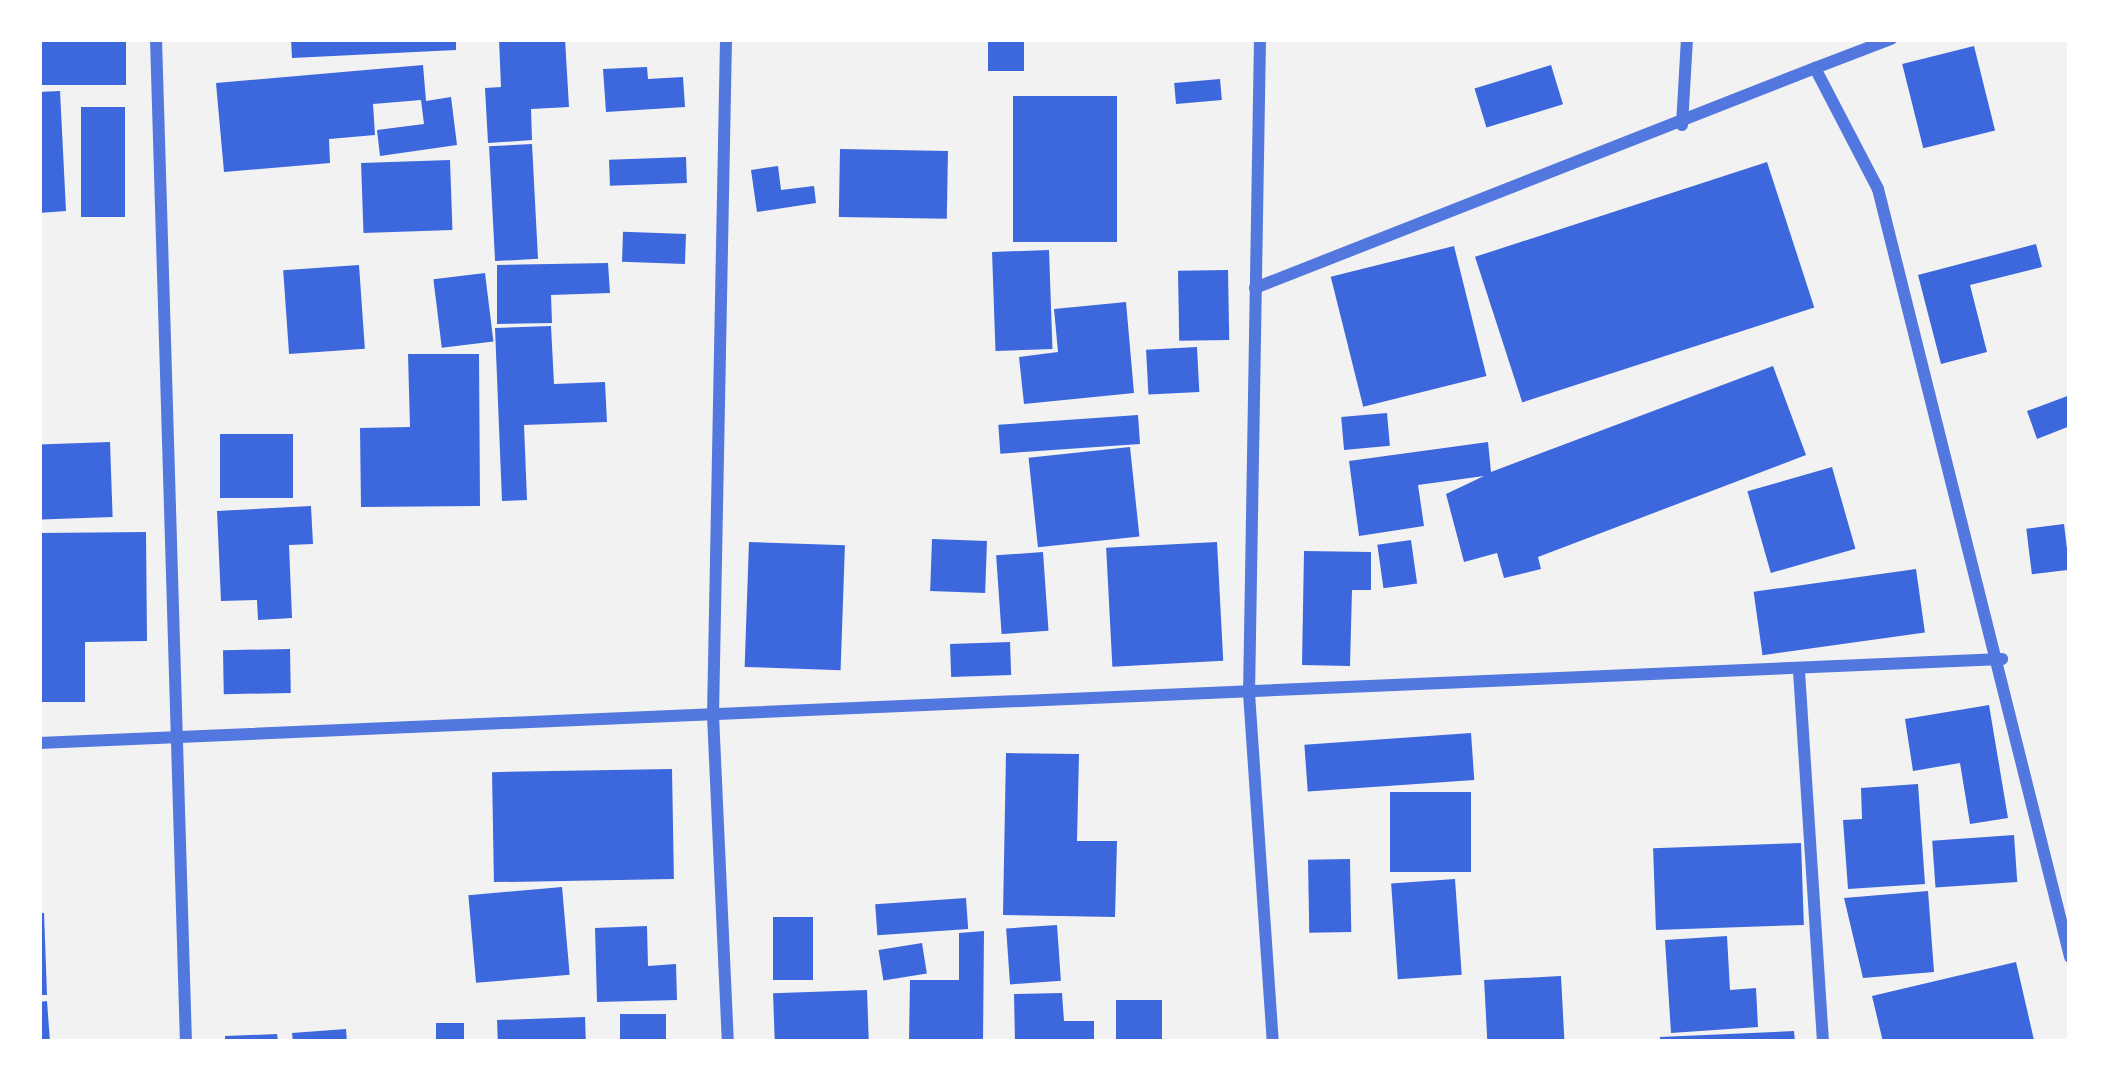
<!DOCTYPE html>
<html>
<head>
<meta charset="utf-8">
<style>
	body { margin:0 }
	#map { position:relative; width:2109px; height:1081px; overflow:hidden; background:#f2f2f2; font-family:"Fira Sans",sans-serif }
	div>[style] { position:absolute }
	.building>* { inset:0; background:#3d67dc; transform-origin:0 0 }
	.minor>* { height:12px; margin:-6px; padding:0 6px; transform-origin:6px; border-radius:6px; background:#5277de }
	span { translate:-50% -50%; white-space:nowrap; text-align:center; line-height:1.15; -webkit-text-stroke:12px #fff; paint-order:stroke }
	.frame { position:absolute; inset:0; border:42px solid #fff; pointer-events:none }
</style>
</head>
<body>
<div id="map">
	<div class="building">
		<i style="left:39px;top:39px;width:87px;height:46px"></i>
		<i style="clip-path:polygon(291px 39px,456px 39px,456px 50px,292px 58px)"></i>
		<i style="clip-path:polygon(499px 39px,565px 39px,569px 107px,531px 109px,532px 140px,488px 143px,485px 88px,501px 87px)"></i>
		<i style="left:988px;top:39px;width:36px;height:32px"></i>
		<i style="left:1974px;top:46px;width:87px;height:74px;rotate:76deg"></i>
		<i style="clip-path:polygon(423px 65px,426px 101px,451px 97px,457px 145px,380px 156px,377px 130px,424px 124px,421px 100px,373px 104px,375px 135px,329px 139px,330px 163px,224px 172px,216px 83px)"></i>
		<i style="left:1551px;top:65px;width:41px;height:80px;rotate:73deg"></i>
		<i style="clip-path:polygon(647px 67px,648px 79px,683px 77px,685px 107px,606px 112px,603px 69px)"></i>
		<i style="left:1220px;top:79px;width:21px;height:46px;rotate:85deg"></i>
		<i style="clip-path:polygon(60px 91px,66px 211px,39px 213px,39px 92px)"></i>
		<i style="left:1013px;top:96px;width:104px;height:146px"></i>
		<i style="left:81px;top:107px;width:44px;height:110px"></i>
		<i style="left:532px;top:144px;width:115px;height:43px;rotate:87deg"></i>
		<i style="left:840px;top:149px;width:108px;height:68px;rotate:1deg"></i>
		<i style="left:686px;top:157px;width:26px;height:77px;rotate:88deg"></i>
		<i style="left:450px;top:160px;width:70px;height:89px;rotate:88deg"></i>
		<i style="left:1767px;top:162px;width:153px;height:307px;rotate:72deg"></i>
		<i style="clip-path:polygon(778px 166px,781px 190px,814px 186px,816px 203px,757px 212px,751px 170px)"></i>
		<i style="left:686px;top:234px;width:30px;height:63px;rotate:92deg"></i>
		<i style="clip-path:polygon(2036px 244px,2042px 267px,1970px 285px,1987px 352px,1941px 364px,1918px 275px)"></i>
		<i style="left:1454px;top:246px;width:134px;height:127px;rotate:76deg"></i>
		<i style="left:1049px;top:250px;width:99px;height:57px;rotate:88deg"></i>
		<i style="clip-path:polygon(608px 263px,610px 293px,551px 295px,552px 323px,497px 324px,497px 265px)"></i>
		<i style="left:359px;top:265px;width:84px;height:76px;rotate:86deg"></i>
		<i style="left:1228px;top:270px;width:70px;height:50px;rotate:89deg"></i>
		<i style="left:485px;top:273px;width:69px;height:52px;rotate:83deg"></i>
		<i style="clip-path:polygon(1126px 302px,1134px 393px,1024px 404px,1019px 357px,1058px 352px,1054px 309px)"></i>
		<i style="clip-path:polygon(551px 326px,554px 384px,605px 382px,607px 422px,524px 425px,527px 500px,502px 501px,495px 328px)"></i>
		<i style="left:1197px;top:347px;width:45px;height:51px;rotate:87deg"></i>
		<i style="clip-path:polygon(408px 354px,479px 354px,480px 506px,361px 507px,360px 428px,410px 427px)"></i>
		<i style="clip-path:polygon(1773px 366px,1806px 455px,1538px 557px,1541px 569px,1504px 578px,1497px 553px,1464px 562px,1446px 494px,1484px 476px,1418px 485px,1424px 526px,1359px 536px,1349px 461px,1488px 442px,1491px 472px)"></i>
		<i style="clip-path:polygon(2070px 395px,2070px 426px,2037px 439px,2027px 411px)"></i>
		<i style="left:1387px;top:413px;width:33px;height:46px;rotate:85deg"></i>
		<i style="left:1138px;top:415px;width:29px;height:140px;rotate:86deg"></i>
		<i style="left:293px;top:434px;width:64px;height:73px;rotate:90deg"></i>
		<i style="left:110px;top:442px;width:75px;height:71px;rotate:88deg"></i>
		<i style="left:1130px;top:447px;width:90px;height:102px;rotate:84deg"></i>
		<i style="left:1832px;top:467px;width:85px;height:88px;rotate:74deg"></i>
		<i style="clip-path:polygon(311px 506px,313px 544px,289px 545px,292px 618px,258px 620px,257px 600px,221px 601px,217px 511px)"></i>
		<i style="left:2064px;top:524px;width:46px;height:38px;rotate:83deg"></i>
		<i style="clip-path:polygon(146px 532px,147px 641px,85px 642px,85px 702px,40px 702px,40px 533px)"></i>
		<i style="left:932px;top:539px;width:55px;height:52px;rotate:2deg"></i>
		<i style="left:1411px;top:540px;width:44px;height:34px;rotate:82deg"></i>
		<i style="left:749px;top:542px;width:96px;height:125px;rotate:2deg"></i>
		<i style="left:1217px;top:542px;width:119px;height:111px;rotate:87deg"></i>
		<i style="clip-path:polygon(1304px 551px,1371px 552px,1371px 590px,1352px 590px,1350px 666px,1302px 665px)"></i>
		<i style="left:1043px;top:552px;width:79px;height:47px;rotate:86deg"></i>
		<i style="left:1916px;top:569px;width:64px;height:164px;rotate:82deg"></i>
		<i style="left:1010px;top:642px;width:33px;height:60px;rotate:88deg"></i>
		<i style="left:290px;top:649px;width:44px;height:67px;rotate:89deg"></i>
		<i style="clip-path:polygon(1989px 705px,2008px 818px,1970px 824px,1960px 763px,1913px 771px,1905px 719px)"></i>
		<i style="left:1471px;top:733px;width:47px;height:167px;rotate:86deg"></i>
		<i style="clip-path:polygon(1006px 753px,1079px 754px,1077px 841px,1117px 841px,1115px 917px,1003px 915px)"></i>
		<i style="left:672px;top:769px;width:110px;height:180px;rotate:89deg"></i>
		<i style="clip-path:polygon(1918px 784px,1925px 884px,1848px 889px,1843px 820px,1862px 819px,1861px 788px)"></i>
		<i style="left:1390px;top:792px;width:81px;height:80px"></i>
		<i style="left:2014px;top:835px;width:47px;height:82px;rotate:86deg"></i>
		<i style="left:1801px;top:843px;width:82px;height:148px;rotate:88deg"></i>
		<i style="left:1350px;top:859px;width:73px;height:42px;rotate:89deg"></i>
		<i style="left:1455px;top:879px;width:96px;height:64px;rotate:86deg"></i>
		<i style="left:562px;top:887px;width:88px;height:94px;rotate:85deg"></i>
		<i style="clip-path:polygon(1928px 891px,1934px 972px,1863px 978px,1844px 898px)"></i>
		<i style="left:966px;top:898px;width:31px;height:91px;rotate:86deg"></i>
		<i style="clip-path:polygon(39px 913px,44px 913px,47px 995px,39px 995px)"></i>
		<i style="left:773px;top:917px;width:40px;height:63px"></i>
		<i style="left:1057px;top:925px;width:56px;height:51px;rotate:86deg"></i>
		<i style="clip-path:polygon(647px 926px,648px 966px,676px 964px,677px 1000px,597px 1002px,595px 928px)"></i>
		<i style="clip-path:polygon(984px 931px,983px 1042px,909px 1042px,910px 980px,959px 980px,959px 933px)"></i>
		<i style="clip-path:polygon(1727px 936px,1730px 990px,1756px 988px,1758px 1027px,1671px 1033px,1665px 940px)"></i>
		<i style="left:922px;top:943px;width:31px;height:44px;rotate:81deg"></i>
		<i style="clip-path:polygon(2016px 962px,2034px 1040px,1883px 1042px,1872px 996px)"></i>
		<i style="left:1561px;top:976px;width:66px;height:77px;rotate:87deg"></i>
		<i style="left:867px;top:990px;width:52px;height:94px;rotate:88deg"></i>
		<i style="clip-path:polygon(1062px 993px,1064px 1021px,1094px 1021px,1094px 1042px,1015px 1042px,1014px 994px)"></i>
		<i style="left:1116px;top:1000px;width:46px;height:42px"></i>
		<i style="clip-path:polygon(47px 1001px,50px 1042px,39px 1042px,39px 1002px)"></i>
		<i style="left:666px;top:1014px;width:28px;height:46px;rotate:90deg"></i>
		<i style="left:585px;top:1017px;width:25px;height:88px;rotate:88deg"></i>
		<i style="left:464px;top:1023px;width:19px;height:28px;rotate:90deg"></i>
		<i style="clip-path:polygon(346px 1029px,347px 1042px,293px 1042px,292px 1033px)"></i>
		<i style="clip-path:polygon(1794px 1031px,1795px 1042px,1660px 1042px,1660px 1037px)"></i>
		<i style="clip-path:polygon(277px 1034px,278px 1042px,225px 1042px,225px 1036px)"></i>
	</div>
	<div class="minor">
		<i style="left:156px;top:39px;width:1003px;rotate:88.29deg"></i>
		<i style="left:726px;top:39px;width:676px;rotate:91.1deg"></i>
		<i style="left:713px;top:715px;width:327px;rotate:87.4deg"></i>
		<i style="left:1260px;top:39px;width:654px;rotate:90.96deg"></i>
		<i style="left:1249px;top:693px;width:350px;rotate:86.1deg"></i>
		<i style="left:1891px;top:39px;width:81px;rotate:159.1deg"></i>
		<i style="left:1815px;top:68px;width:136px;rotate:62.5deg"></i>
		<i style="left:1878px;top:189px;width:792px;rotate:75.96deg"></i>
		<i style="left:1682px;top:125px;width:86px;rotate:-86.7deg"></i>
		<i style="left:1255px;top:288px;width:602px;rotate:-21.45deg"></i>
		<i style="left:1799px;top:671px;width:372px;rotate:86.3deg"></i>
		<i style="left:39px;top:743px;width:1965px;rotate:-2.45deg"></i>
	</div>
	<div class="frame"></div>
</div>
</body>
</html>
